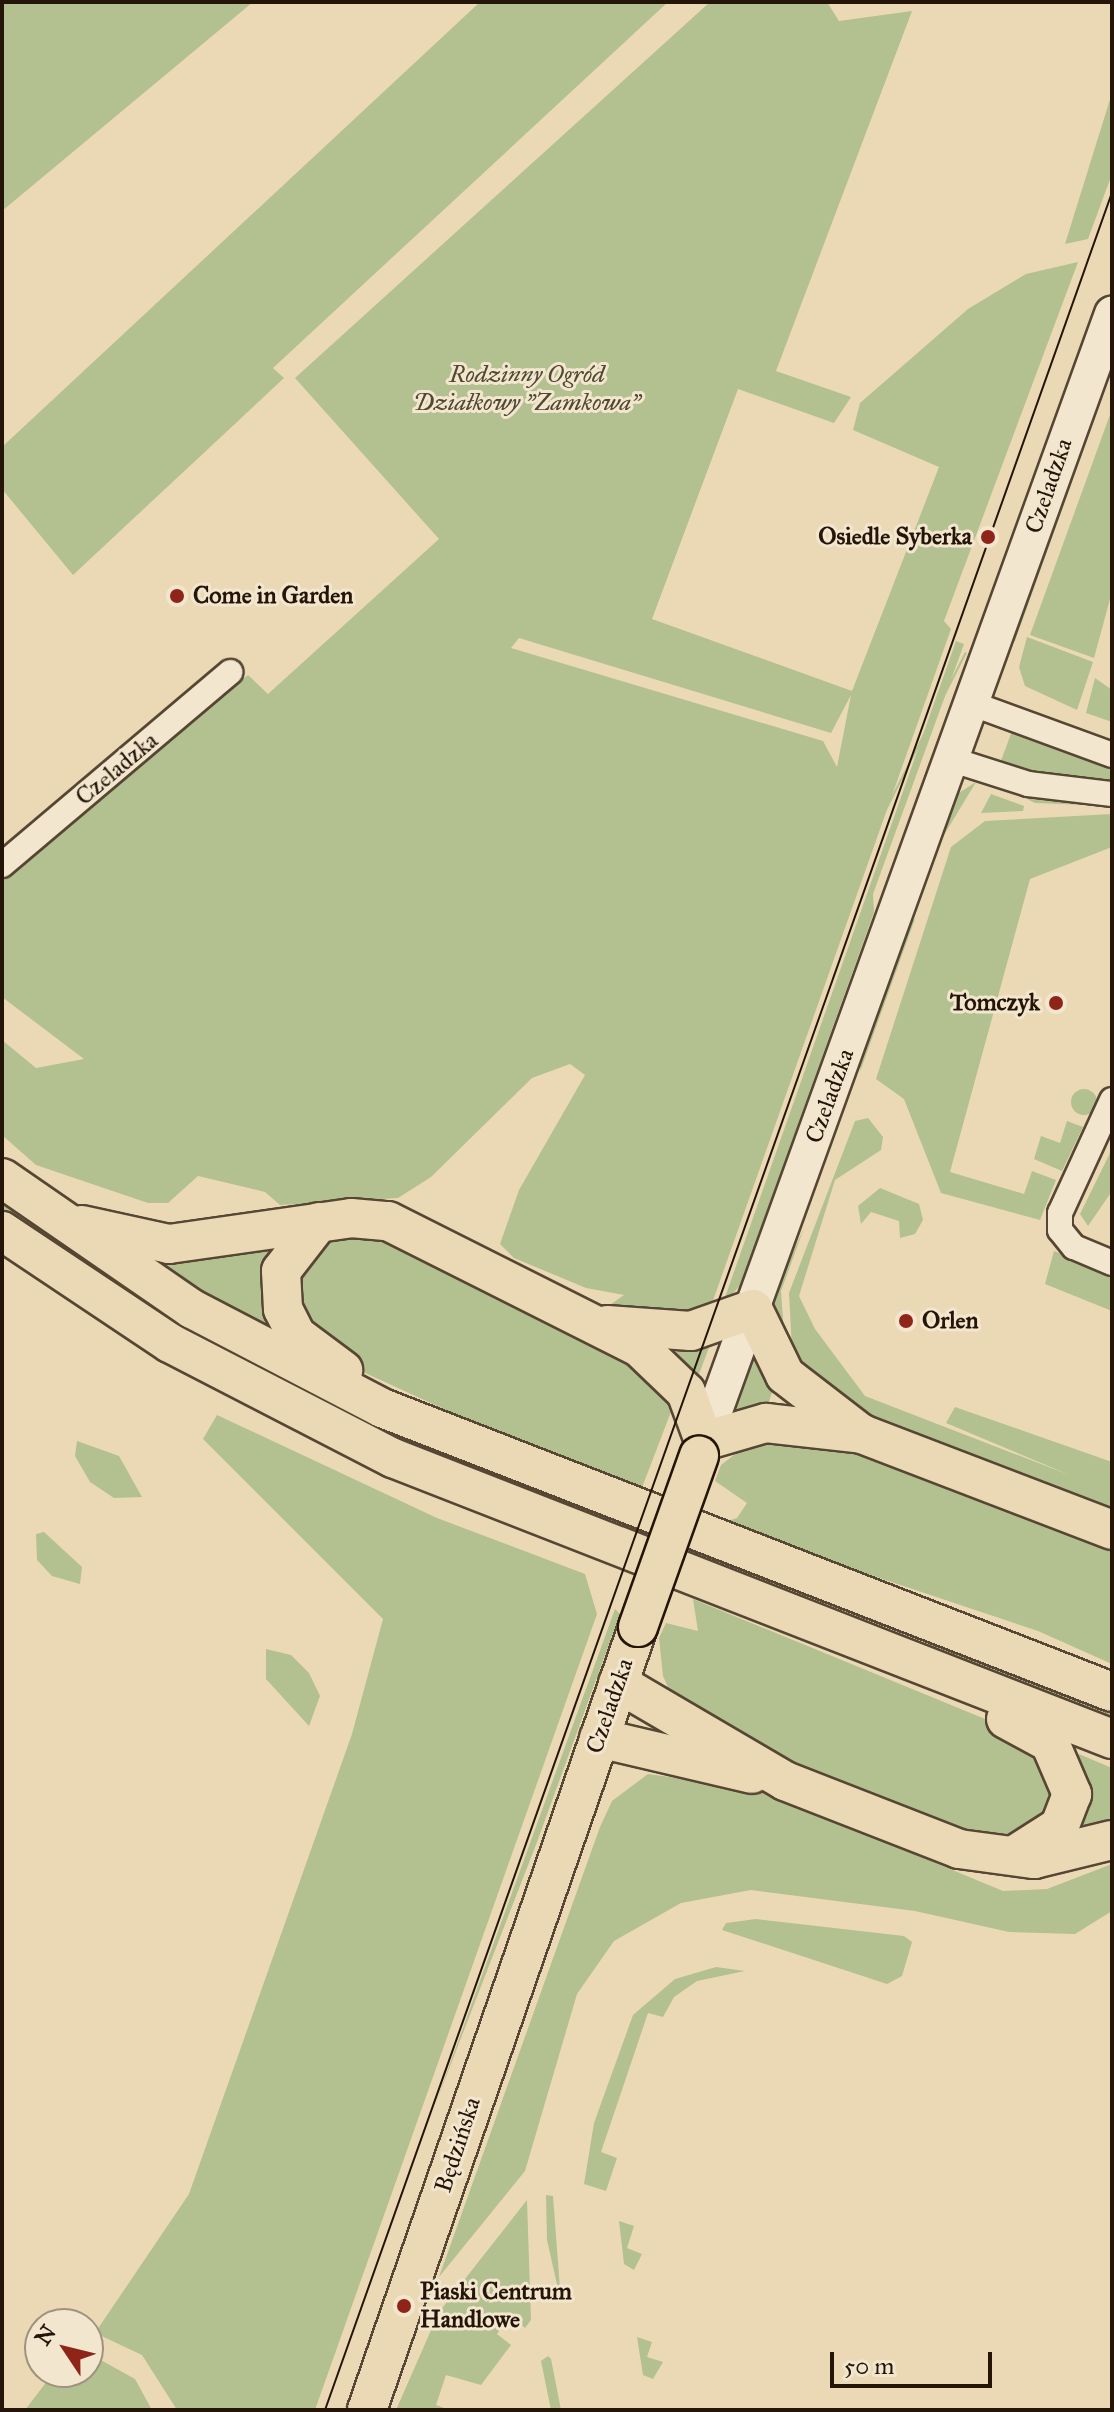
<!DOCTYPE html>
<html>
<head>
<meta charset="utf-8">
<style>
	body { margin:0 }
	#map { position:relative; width:1114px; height:2412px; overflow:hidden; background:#ebd9b5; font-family:"IM FELL Great Primer",serif }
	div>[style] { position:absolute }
	.green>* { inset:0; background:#b3c090; transform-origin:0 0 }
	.round { border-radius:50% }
	.roads { filter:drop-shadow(2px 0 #564633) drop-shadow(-2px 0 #564633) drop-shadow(0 2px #564633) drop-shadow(0 -2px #564633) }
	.street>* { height:24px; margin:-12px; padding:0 12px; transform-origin:12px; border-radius:12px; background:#f2e6cf }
	.secondary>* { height:34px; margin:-17px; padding:0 17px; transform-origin:17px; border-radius:17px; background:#f2e6cf }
	.primary>* { height:38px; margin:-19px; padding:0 19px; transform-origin:19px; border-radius:19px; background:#ebd9b5 }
	.tram>* { height:2px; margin:-1px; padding:0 1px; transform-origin:1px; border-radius:1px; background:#251508 }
	.bridges { filter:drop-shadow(2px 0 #251508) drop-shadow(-2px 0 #251508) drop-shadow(0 2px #251508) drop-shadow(0 -2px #251508) }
	.primary-bridge>* { height:38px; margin:-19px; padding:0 19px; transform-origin:19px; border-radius:19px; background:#ebd9b5 }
	.dots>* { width:22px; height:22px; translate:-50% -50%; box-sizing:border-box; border:4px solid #f2e6cf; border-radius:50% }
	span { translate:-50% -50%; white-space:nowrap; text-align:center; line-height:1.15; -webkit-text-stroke:6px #f2e6cf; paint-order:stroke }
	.park-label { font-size:24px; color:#504831; font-style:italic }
	.street-label { font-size:24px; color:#251508 }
	.poi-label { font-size:24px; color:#251508; font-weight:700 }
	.right { translate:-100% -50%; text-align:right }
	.left { translate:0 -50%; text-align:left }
	.frame { position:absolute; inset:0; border:4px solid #251508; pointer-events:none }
	.north { position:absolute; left:24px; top:2308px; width:80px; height:80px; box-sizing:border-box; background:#f2e6cf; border:2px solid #a0927f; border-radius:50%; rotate:305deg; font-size:22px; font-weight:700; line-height:32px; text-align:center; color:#251508 }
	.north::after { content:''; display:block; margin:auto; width:28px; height:36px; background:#8f2418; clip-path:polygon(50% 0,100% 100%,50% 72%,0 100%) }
	.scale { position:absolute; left:830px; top:2352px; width:162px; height:36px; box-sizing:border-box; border:4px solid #251508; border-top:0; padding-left:10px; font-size:24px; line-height:28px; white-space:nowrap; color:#251508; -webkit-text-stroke:6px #f2e6cf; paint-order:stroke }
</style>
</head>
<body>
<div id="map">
	<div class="green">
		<i style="clip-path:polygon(2px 2px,253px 2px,2px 211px)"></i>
		<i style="clip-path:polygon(480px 2px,668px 2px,273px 368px,284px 378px,73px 575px,2px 489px,2px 447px)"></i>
		<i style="clip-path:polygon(evenodd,710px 2px,827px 2px,839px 21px,912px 11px,776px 371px,851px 397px,834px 423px,738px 389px,652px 619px,852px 691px,939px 467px,853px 430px,860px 403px,968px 309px,1026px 274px,1078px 262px,944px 621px,951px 629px,710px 1309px,698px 1316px,604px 1309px,624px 1295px,586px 1288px,514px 1258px,500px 1244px,519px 1190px,585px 1075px,570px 1064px,532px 1078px,431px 1177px,398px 1198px,280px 1205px,265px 1192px,198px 1176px,168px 1203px,148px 1203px,36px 1165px,2px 1135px,2px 1040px,36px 1068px,84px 1059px,2px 997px,2px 882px,248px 675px,268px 694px,439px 539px,295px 378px,710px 2px,519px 638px,831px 733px,851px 695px,837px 767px,823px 741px,511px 648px,519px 638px)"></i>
		<i style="clip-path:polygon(1112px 93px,1112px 174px,1088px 239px,1065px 244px)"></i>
		<i style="clip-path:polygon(1112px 352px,1112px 370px,1015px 641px,1006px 646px)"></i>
		<i style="clip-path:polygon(1111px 412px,1110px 599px,1094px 658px,1030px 635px)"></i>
		<i style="clip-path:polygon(1027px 637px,1093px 662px,1077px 710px,1025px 686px,1019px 667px)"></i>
		<i style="clip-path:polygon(956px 641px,964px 644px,873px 894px,874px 912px,740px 1286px,723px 1303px)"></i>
		<i style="left:965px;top:652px;width:2px;height:257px;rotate:27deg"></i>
		<i style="clip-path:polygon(1095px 678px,1112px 690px,1112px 722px,1086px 713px)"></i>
		<i style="clip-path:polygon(1012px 731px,1112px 767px,1112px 784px,999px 766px)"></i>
		<i style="clip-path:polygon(976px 782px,938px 845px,915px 908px,954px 796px)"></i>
		<i style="clip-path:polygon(994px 782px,1112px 806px,1035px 803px)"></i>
		<i style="clip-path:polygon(991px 794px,1024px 806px,1023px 811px,981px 813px)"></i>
		<i style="clip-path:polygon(1112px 814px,1112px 847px,1030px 879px,950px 1172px,1024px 1194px,1032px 1171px,1056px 1180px,1040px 1220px,941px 1193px,904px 1099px,876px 1079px,951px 847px,985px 821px)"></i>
		<i style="clip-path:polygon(915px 919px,861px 1069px,861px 1072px,858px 1056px,906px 924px)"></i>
		<i class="round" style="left:1071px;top:1089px;width:26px;height:26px"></i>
		<i style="clip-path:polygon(868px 1118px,883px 1137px,881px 1150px,835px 1180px,799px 1296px,815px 1329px,865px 1396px,1072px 1476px,946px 1423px,955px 1407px,1112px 1462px,1112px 1517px,881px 1423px,793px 1369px,789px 1293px,855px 1121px)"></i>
		<i style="clip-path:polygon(1067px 1121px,1083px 1127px,1062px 1171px,1034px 1159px,1041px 1136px,1060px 1143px)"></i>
		<i style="clip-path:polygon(1112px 1149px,1112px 1191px,1088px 1226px,1080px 1214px)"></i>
		<i style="clip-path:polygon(880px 1188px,919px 1204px,923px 1220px,915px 1234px,900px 1238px,899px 1221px,871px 1212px,861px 1224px,858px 1206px)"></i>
		<i style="clip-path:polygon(2px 1196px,343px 1402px,344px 1410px,337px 1418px,248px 1373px,52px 1248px,2px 1211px)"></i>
		<i style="clip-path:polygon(804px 1228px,781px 1291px,785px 1347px,769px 1320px,771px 1301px)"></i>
		<i style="clip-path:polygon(288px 1232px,266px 1270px,263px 1292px,283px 1339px,146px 1259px)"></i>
		<i style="clip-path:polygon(383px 1233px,581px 1328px,677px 1396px,638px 1498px,352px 1367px,293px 1303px,294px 1275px,321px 1241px)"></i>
		<i style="clip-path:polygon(1054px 1251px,1112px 1274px,1112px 1311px,1045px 1284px)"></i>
		<i style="clip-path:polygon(713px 1337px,696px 1382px,647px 1343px)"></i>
		<i style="clip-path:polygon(755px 1354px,775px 1383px,766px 1411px,733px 1418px)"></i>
		<i style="clip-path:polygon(217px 1415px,437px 1518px,585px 1574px,597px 1614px,315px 2410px,177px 2410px,142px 2355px,95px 2333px,189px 2194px,352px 1734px,383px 1619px,203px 1439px)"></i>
		<i style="clip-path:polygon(755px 1439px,808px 1439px,962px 1485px,1112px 1543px,1112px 1664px,1038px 1631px,718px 1524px,737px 1518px,747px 1503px,715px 1481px,721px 1465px)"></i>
		<i style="clip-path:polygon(77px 1441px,119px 1456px,142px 1497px,114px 1498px,90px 1482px,75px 1456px)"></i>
		<i style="clip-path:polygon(483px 1466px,587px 1509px,593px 1523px,476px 1476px)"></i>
		<i style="clip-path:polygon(44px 1532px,82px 1567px,80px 1584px,52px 1576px,37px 1560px,36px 1534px)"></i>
		<i style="clip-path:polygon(693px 1599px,1019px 1733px,1046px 1759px,1056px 1805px,1020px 1838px,977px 1839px,739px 1741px,671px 1694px,663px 1676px,659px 1638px,666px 1623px,698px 1631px)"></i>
		<i style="clip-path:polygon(615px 1609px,620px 1614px,537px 1842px,435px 2105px)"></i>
		<i style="left:929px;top:1638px;width:197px;height:13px;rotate:22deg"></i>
		<i style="clip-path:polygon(266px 1649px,291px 1655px,309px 1673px,320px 1696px,309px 1726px,266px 1679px)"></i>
		<i style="clip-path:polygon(1079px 1754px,1112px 1768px,1112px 1830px,1074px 1833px)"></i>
		<i style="clip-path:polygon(648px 1774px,757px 1789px,1003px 1891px,1047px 1889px,1112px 1864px,1112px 1911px,1075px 1934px,1009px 1932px,915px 1911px,751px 1890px,681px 1903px,614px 1941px,577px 1994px,525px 2171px,439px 2277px,600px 1827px,612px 1801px)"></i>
		<i style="clip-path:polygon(756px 1919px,904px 1936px,912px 1942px,902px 1976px,887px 1984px,722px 1930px,726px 1923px)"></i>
		<i style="clip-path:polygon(716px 1967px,745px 1971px,697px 1981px,674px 1997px,663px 2017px,648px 2013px,601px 2152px,617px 2158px,606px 2191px,584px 2184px,594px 2123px,633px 2015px,675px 1979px)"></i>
		<i style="clip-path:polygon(546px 2195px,553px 2196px,561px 2302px,547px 2240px)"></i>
		<i style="clip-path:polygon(527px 2200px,531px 2320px,525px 2328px,510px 2316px,497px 2334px,511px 2345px,481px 2385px,446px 2375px,436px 2405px,450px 2410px,396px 2410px,439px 2312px)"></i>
		<i style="clip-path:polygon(619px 2221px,634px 2226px,627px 2248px,642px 2254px,634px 2270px,624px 2264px)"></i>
		<i style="clip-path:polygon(637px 2337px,652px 2342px,647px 2357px,663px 2362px,653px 2379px,643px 2375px)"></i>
		<i style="clip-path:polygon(88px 2353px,135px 2379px,152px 2410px,25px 2410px,54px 2372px,88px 2372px)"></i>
		<i style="clip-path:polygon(548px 2356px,551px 2359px,561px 2410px,551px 2410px,541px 2361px)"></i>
	</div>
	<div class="roads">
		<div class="street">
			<i style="left:973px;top:704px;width:148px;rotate:20.1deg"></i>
			<i style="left:953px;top:760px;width:79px;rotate:17.7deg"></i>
			<i style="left:1028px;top:784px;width:85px;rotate:6.8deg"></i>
			<i style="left:2px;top:865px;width:299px;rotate:-40.2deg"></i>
			<i style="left:1112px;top:1100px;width:124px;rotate:114.7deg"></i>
			<i style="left:1060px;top:1213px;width:17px;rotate:90deg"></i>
			<i style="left:1060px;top:1230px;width:22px;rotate:51deg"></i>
			<i style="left:1074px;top:1247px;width:41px;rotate:22.8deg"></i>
		</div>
		<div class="secondary">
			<i style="left:704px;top:1441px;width:1199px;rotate:-70.1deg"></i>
		</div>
		<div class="primary">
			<i style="left:2px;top:1178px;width:231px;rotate:34.6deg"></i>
			<i style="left:192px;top:1309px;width:214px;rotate:27.5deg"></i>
			<i style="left:382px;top:1408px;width:783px;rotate:21.26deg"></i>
			<i style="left:319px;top:1222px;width:62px;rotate:127.8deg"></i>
			<i style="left:281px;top:1271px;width:38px;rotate:87deg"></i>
			<i style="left:283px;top:1309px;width:29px;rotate:63deg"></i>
			<i style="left:296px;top:1335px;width:59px;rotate:36.7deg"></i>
			<i style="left:82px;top:1225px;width:89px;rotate:12.3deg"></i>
			<i style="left:169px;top:1244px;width:184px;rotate:-8.1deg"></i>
			<i style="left:351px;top:1218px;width:37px;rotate:5deg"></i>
			<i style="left:388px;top:1221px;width:281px;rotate:26.7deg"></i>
			<i style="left:639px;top:1347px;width:65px;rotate:43.8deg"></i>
			<i style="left:686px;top:1392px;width:52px;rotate:69.8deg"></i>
			<i style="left:2px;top:1231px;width:202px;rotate:33.7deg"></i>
			<i style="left:170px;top:1343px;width:251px;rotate:27.3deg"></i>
			<i style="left:393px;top:1458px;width:772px;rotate:21.35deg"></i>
			<i style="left:607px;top:1325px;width:84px;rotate:4.1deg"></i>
			<i style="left:691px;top:1331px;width:66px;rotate:-19.5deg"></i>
			<i style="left:753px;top:1309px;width:73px;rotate:64.1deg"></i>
			<i style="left:785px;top:1375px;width:93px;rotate:37.6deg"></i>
			<i style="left:704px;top:1441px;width:65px;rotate:-16.2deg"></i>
			<i style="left:766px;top:1423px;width:97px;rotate:6.5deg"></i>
			<i style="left:862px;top:1434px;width:268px;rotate:21deg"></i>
			<i style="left:618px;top:1683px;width:194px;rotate:30.4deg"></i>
			<i style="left:785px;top:1781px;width:187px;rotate:21.3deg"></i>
			<i style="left:959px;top:1849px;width:76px;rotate:7.6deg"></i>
			<i style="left:1034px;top:1859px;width:80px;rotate:-13.7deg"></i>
			<i style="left:1006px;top:1719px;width:50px;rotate:28.6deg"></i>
			<i style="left:1050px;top:1743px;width:56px;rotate:66.7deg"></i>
			<i style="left:1072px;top:1794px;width:34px;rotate:111deg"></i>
			<i style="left:1060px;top:1826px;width:52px;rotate:147.5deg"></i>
			<i style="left:599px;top:1738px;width:157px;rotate:13.2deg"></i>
			<i style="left:367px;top:2410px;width:829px;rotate:-70.91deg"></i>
		</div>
	</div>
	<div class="tram">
		<i style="left:325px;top:2410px;width:2353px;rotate:-70.46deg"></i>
	</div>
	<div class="bridges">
		<div class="primary-bridge">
			<i style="left:638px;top:1627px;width:182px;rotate:-70.4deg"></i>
		</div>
	</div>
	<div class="dots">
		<i style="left:988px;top:537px;background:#8f2418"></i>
		<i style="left:177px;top:596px;background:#8f2418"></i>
		<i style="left:1056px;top:1003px;background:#8f2418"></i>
		<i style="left:906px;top:1321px;background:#8f2418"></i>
		<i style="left:404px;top:2306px;background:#8f2418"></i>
	</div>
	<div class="park-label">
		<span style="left:527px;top:389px">Rodzinny Ogród<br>Działkowy "Zamkowa"</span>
	</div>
	<div class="street-label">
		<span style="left:1049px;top:486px;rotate:-71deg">Czeladzka</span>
		<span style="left:117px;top:769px;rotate:-40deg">Czeladzka</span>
		<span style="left:830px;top:1096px;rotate:-70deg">Czeladzka</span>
		<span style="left:610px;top:1706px;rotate:-71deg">Czeladzka</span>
		<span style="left:458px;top:2145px;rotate:-72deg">Będzińska</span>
	</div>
	<div class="poi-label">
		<span class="right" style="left:972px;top:537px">Osiedle Syberka</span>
		<span class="left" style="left:193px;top:596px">Come in Garden</span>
		<span class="right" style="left:1040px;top:1003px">Tomczyk</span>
		<span class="left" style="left:922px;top:1321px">Orlen</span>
		<span class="left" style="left:420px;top:2306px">Piaski Centrum<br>Handlowe</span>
	</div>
	<div class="frame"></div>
	<div class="north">N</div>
	<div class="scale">50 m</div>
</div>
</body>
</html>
